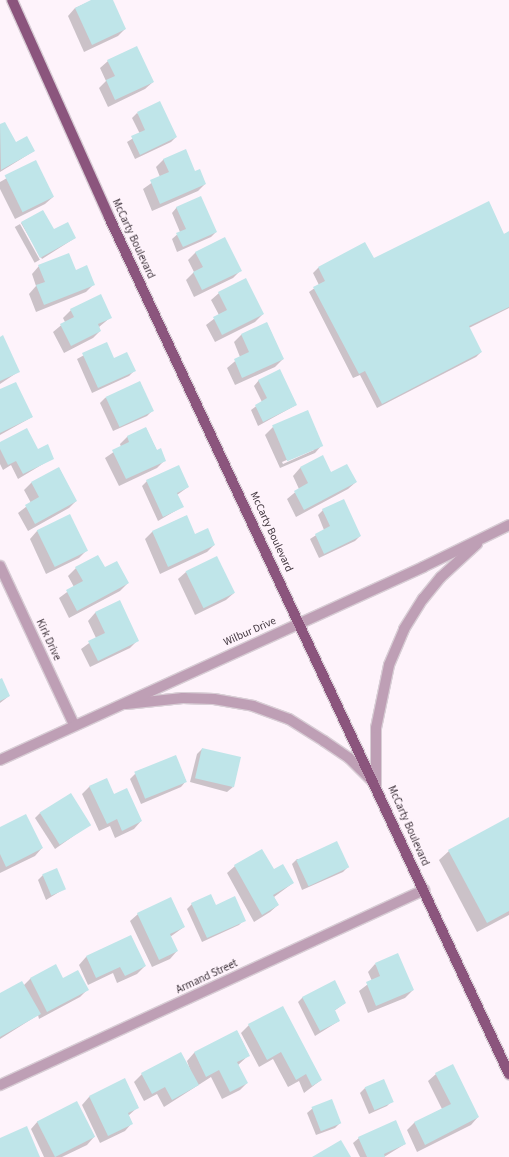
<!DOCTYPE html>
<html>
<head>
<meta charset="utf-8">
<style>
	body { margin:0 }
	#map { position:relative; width:509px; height:1157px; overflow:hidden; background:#fef3fb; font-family:"Source Sans 3",sans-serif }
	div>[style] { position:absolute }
	.shadow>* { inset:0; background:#0003; transform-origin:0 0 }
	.building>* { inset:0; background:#bfe5e9; transform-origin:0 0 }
	.roads { filter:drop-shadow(1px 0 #d8cdd5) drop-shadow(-1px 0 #d8cdd5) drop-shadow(0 1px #d8cdd5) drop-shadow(0 -1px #d8cdd5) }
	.minor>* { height:10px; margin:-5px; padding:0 5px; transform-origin:5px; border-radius:5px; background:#be9fb5 }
	.major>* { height:10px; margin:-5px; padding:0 5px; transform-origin:5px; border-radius:5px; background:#8b557d }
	span { translate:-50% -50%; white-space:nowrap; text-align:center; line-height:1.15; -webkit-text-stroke:3.5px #fef3fb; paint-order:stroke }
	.street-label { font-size:11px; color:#41363e }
</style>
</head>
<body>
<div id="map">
	<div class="shadow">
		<i style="clip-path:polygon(93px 0,112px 0,125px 29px,118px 36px,84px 52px,68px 16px,75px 8px)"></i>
		<i style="clip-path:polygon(108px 61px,153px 82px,145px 89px,108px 107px,99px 88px,106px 81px,100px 68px)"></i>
		<i style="clip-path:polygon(137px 113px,176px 137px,171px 142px,135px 159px,127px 142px,140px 134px,132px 118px)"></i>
		<i style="clip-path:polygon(4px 123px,15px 143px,34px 151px,0 172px,0 125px)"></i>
		<i style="clip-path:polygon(164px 159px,195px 172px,205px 184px,198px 191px,152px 211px,143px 189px,160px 177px,156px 167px)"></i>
		<i style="clip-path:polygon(35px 162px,53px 197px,45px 204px,15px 219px,0 189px,0 182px)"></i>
		<i style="clip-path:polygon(177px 207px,216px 232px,211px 237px,177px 252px,172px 239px,180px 232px,172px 213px)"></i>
		<i style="clip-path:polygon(43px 211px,54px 231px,75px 238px,42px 259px,21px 223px)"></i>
		<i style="left:20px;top:224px;width:41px;height:6px;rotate:61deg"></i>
		<i style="clip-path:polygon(509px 233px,509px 308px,469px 328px,481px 352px,476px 357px,377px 408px,360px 375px,353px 378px,309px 292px,319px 285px,313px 273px,318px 268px,373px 260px)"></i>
		<i style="clip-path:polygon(196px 252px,240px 271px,233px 278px,194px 297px,186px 280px,194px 272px,188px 260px)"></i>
		<i style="clip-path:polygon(39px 266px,76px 271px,94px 284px,86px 292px,36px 312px,29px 294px,36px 286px,32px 274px)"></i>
		<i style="clip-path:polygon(219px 293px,263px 314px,255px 322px,215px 342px,206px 325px,219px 315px,211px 300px)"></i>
		<i style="clip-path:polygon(71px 310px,111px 317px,99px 327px,100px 331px,93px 338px,64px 353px,53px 332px,65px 322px,63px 318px)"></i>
		<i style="clip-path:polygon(267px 323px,283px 359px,275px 367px,235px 385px,227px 368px,240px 357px,234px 342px,241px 335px)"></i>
		<i style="clip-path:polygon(0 338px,18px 372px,0 384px)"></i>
		<i style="clip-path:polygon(106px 343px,114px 360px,134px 371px,129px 376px,92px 393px,77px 359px)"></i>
		<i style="clip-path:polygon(259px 380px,296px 405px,258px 426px,251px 410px,262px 402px,254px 386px)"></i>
		<i style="clip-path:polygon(140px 382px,152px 411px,147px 416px,113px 431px,100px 403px,105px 398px)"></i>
		<i style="clip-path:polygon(0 391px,32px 417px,0 435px)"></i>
		<i style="clip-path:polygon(evenodd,273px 427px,322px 445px,315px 453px,280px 468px,265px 435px,273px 427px,314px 448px,314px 450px,283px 464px,282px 462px,314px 448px)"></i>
		<i style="clip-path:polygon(146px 428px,157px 451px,165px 460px,157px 468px,119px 486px,105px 458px,121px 447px,120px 444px,127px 437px)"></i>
		<i style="clip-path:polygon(0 443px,37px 451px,53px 458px,18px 479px,11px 465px,3px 470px,0 464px)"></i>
		<i style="clip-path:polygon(322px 457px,331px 473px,356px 482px,348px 489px,296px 517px,287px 499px,299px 489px,293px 476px,300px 468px)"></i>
		<i style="clip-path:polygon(59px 468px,76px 501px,69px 508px,28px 531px,18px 513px,31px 503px,24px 490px,31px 483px)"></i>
		<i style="clip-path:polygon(147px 481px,188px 487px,177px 495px,182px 507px,158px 521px,142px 486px)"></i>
		<i style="clip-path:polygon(323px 510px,360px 536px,355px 541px,319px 558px,310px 539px,324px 530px,318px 515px)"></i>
		<i style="clip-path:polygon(70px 516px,86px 551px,79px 558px,46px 574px,30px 539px,37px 531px)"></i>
		<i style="clip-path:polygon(186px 516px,195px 536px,214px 545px,207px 552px,160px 574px,145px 539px,152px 532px)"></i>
		<i style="clip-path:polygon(76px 568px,104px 569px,128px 583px,120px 591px,69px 618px,59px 598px,74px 587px,68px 576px)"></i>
		<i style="clip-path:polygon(186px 572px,234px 593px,226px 600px,195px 615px,178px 579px)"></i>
		<i style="clip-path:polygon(119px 602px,138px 640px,130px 648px,90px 667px,81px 649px,96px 638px,88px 621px,95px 613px)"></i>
		<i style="clip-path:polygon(0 680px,9px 696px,0 703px)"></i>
		<i style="clip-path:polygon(202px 749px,233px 787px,227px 792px,190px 782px,197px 754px)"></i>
		<i style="clip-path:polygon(175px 756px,186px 781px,181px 787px,141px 804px,130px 779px,135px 774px)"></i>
		<i style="clip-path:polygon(106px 779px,114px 795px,141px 821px,134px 829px,115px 838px,110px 826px,99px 831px,82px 794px,89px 787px)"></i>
		<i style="clip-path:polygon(40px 813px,89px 825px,55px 849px,35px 818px)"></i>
		<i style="clip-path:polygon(509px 818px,509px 915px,477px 932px,439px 860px,449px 851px)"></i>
		<i style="clip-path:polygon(0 828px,42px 848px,35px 856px,0 873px)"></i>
		<i style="clip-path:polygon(297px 859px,348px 867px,343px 872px,302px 890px,292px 864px)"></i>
		<i style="clip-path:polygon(235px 866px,273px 870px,293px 883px,274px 897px,278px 905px,270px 912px,254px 922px,227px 873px)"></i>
		<i style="clip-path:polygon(43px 875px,64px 889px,46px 900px,38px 880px)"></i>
		<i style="clip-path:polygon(192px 904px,216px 906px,244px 920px,239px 925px,202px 942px,187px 909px)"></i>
		<i style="clip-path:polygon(138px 914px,184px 927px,170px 937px,177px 951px,170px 959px,152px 967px,130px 921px)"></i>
		<i style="clip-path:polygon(131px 936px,145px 966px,137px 974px,117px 983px,113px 973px,88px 985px,79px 965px,86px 957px)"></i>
		<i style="clip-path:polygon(375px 964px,413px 990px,405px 998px,368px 1013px,359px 991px,372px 981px,368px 972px)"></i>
		<i style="clip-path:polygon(55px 966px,62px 980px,87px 990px,80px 997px,39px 1019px,38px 1015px,0 1039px,0 994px,24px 985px,30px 979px)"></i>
		<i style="clip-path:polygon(303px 997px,345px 1003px,334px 1011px,339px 1021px,315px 1036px,298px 1002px)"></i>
		<i style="clip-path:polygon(249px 1025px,321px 1080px,304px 1093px,299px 1081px,288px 1087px,273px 1059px,259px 1067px,241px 1033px)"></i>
		<i style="clip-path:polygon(237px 1031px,249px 1055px,238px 1065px,247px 1083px,240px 1090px,222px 1099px,211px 1077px,164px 1107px,157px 1094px,144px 1101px,134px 1082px,142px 1074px,193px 1078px,187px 1061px,194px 1053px)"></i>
		<i style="clip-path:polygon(436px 1074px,478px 1117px,471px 1125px,417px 1152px,407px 1130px,414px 1123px,442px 1109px,428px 1081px)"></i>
		<i style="clip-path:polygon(125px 1080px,138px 1107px,128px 1116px,132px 1123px,125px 1131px,100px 1143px,82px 1105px,89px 1097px)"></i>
		<i style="clip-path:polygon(365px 1088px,392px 1101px,387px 1106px,369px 1114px,360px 1093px)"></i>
		<i style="clip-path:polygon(313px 1108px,340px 1123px,335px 1128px,316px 1135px,307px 1113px)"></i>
		<i style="clip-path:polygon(38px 1121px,94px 1137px,87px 1145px,62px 1157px,44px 1157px,31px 1129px)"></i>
		<i style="clip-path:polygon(359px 1138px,405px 1144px,384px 1157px,360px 1157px,353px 1143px)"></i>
	</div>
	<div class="building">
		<i style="clip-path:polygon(91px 0,113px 0,126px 29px,92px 45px,75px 8px)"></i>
		<i style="clip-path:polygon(137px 46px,154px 82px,115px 100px,106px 80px,115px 76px,107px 60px)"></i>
		<i style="clip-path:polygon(160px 101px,177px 137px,140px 155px,131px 136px,145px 130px,137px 112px)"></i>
		<i style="clip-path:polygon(5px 122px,16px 142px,27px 136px,35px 151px,1px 170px,0 124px)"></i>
		<i style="clip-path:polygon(186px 149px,195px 171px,200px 169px,206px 184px,160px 204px,150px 180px,169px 172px,163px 159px)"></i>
		<i style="left:36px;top:160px;width:41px;height:35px;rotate:64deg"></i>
		<i style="clip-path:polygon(201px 196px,217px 232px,183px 247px,176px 233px,186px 229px,176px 207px)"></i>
		<i style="clip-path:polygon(489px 201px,504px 234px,509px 231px,509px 307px,469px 326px,482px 352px,382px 404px,365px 371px,359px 374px,313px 287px,325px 281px,318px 267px,365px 242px,374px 258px)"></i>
		<i style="clip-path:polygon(43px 210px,54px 229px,68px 222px,76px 238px,40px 258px,21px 222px)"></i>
		<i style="clip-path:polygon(225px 237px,242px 271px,202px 290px,193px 272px,203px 267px,195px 252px)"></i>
		<i style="clip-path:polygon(69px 253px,76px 270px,87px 265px,95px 285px,44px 305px,36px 285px,45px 282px,38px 265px)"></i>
		<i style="clip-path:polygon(246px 278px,264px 314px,222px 335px,213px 317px,227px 310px,218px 292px)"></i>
		<i style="clip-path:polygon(101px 294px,112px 318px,98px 324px,101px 331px,71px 346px,60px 324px,74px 317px,70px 309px)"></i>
		<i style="clip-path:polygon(267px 322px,284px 359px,242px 378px,234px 359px,249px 352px,241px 334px)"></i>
		<i style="clip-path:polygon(3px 335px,20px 372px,0 381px,0 337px)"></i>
		<i style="clip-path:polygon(107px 342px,114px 358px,127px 352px,136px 371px,98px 388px,82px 353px)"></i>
		<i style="clip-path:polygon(280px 369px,297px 405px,263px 422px,255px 405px,267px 398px,258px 380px)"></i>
		<i style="left:140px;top:381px;width:33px;height:38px;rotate:65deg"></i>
		<i style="clip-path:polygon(16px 382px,33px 417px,0 433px,0 389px)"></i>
		<i style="left:308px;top:410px;width:39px;height:39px;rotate:67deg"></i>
		<i style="clip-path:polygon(146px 427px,157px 450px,161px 448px,166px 461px,126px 479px,112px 450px,129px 442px,127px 436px)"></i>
		<i style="clip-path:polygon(27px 428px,38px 449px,48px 444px,54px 459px,23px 474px,16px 461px,8px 465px,0 449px,0 442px)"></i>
		<i style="clip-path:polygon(323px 455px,331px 472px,347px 464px,357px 482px,304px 510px,294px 491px,308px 483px,300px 467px)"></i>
		<i style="clip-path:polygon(179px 465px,189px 487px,177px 493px,184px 507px,163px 517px,146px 480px)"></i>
		<i style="clip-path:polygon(59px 467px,77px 501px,35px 524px,25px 505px,39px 497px,31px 482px)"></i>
		<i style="clip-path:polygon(344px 499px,361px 536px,324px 554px,315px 534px,330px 526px,322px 509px)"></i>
		<i style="left:70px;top:514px;width:41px;height:37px;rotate:64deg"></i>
		<i style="clip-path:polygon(187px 515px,195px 534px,208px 528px,215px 545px,168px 567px,152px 531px)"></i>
		<i style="clip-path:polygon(98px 555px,105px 567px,117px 561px,129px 583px,77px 611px,66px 590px,83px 581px,75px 567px)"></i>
		<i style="left:217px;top:556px;width:41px;height:35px;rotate:64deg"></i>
		<i style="clip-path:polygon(120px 600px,139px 641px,98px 661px,88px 641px,105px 633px,95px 612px)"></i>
		<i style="clip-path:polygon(2px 678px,10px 696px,0 701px,0 679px)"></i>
		<i style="left:202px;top:748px;width:40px;height:31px;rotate:13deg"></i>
		<i style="left:176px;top:755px;width:29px;height:45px;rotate:68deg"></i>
		<i style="clip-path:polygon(107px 778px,114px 794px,127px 788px,142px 821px,122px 831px,117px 819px,107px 824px,89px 786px)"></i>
		<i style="left:71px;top:793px;width:38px;height:37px;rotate:58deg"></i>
		<i style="clip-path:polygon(26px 814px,43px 848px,6px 867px,0 854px,0 827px)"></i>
		<i style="clip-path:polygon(509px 817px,509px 911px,487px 923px,448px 850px)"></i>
		<i style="left:337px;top:841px;width:29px;height:45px;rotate:65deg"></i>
		<i style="clip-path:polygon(262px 849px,274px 869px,283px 864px,294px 883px,273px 895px,279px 905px,262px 915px,234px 865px)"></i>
		<i style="left:57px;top:868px;width:23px;height:16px;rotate:67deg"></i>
		<i style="clip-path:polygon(211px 894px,216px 905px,235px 896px,246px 921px,207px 938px,191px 903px)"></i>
		<i style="clip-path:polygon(171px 897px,185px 927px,170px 934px,178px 951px,159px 960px,137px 913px)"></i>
		<i style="clip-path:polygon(131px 935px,146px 966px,125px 976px,120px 967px,96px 978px,86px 956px)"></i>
		<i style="clip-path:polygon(398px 953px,414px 990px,376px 1006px,366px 982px,380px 976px,375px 963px)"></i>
		<i style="clip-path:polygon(56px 964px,63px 978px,78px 970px,89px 990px,47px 1012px,30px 978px)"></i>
		<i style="clip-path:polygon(335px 980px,346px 1003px,335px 1010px,340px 1021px,320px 1031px,302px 997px)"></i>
		<i style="clip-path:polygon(22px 981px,41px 1014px,0 1037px,0 993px)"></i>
		<i style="clip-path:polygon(283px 1006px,322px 1080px,312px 1086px,306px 1074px,296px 1080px,281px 1052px,267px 1060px,248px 1024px)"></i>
		<i style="clip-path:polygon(237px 1030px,250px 1056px,237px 1062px,248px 1083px,230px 1092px,219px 1070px,206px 1077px,194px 1052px)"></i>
		<i style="clip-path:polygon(181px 1052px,199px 1085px,172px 1100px,165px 1087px,152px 1094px,141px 1073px)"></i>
		<i style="clip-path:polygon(453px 1064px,479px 1117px,425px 1145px,414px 1122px,451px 1104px,435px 1073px)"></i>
		<i style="clip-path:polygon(125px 1078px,139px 1108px,128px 1113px,133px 1124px,108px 1136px,89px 1096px)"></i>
		<i style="left:384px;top:1079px;width:25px;height:21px;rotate:67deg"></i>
		<i style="left:332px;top:1099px;width:26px;height:22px;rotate:69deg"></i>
		<i style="left:77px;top:1101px;width:40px;height:45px;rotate:63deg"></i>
		<i style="clip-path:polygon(396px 1120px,406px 1144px,384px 1154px,385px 1157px,367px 1157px,358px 1137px)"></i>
		<i style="clip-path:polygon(27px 1126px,40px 1157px,0 1157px,0 1138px)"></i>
		<i style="clip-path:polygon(341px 1140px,351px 1157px,312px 1157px)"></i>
	</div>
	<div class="roads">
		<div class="minor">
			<i style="left:0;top:566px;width:175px;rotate:65deg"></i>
			<i style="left:126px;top:704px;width:57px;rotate:-6deg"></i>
			<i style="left:183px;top:698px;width:31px;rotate:2deg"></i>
			<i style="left:214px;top:699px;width:40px;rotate:10deg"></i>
			<i style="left:253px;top:706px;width:38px;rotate:20deg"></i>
			<i style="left:289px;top:719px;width:41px;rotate:32.2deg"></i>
			<i style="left:324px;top:741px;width:30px;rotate:34deg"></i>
			<i style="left:349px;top:758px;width:33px;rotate:45deg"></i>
			<i style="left:0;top:760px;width:465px;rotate:-24.5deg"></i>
			<i style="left:423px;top:567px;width:96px;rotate:-26deg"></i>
			<i style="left:376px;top:785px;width:57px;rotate:-90deg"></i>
			<i style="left:376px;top:728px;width:64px;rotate:-78.3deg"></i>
			<i style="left:389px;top:665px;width:39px;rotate:-67deg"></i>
			<i style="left:404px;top:629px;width:36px;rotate:-58deg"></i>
			<i style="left:423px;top:599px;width:28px;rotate:-51deg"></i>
			<i style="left:441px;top:577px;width:49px;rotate:-42.5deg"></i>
			<i style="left:0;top:1085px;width:467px;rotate:-24.7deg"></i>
		</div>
		<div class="major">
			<i style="left:12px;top:0;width:238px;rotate:65.9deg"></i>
			<i style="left:109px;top:217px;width:946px;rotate:64.98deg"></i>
		</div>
	</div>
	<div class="street-label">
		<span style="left:133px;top:239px;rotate:65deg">McCarty Boulevard</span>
		<span style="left:271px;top:532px;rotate:65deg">McCarty Boulevard</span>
		<span style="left:250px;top:632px;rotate:-24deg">Wilbur Drive</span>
		<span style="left:48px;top:640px;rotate:65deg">Kirk Drive</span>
		<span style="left:408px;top:826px;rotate:66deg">McCarty Boulevard</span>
		<span style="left:207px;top:977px;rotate:-25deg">Armand Street</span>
	</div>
</div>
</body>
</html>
